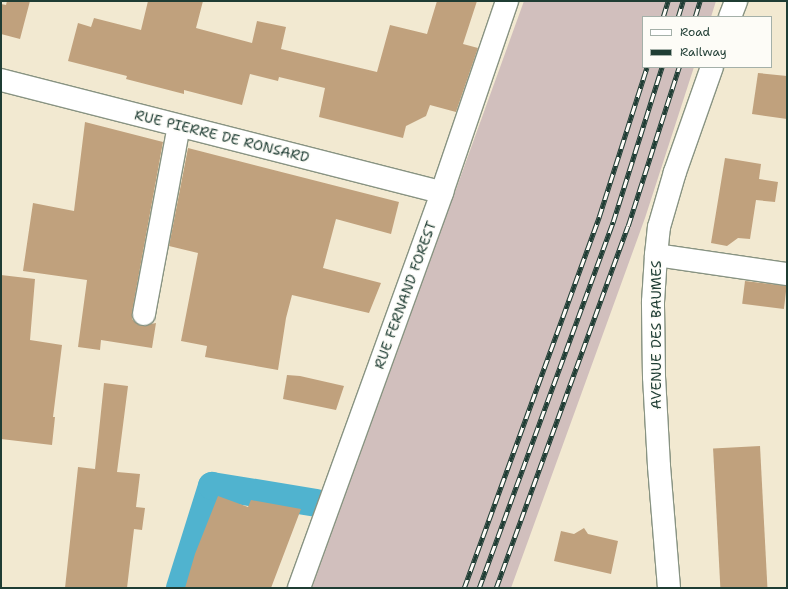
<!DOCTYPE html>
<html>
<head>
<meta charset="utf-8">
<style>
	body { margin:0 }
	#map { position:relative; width:788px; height:589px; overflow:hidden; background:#f2e9d1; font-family:"Shantell Sans",sans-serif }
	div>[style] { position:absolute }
	.industrial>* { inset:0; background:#d1bfbd }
	.canal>* { height:28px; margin:-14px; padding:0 14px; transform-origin:14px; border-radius:14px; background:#50b3cf }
	.building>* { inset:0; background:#c0a17d; transform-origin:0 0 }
	.roads { filter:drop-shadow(1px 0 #889382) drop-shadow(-1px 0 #889382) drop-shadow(0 1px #889382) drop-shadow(0 -1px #889382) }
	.street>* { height:22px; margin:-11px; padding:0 11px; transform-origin:11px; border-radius:11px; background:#fff }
	.secondary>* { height:22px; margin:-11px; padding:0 11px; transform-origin:11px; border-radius:11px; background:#fff }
	.rail>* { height:4.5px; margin-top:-2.25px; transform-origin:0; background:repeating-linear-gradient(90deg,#fdfcf7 0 9px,#1f3d34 0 18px); box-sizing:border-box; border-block:1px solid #1f3d34 }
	span { translate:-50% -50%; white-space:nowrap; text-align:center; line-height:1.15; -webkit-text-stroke:3px #fdfcf7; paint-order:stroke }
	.street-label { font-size:14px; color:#1f3d34 }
	.frame { position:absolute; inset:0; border:2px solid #1f3d34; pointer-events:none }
	.legend { position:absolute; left:642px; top:16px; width:130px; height:52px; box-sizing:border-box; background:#fdfcf7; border:1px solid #a4b0a9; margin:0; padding:5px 7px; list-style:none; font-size:12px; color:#1f3d34 }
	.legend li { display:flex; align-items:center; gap:8px; height:20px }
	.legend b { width:20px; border:1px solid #a4b0a9 }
</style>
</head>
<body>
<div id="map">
	<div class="industrial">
		<i style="clip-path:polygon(524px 1px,716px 1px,711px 17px,643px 17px,643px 67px,694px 67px,645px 218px,511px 588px,312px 588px)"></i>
	</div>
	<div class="canal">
		<i style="left:180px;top:588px;width:107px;rotate:-72.6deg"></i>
		<i style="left:212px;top:486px;width:106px;rotate:9.2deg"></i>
	</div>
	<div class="building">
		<i style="clip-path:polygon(7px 1px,30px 1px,20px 39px,1px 34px,1px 4px,6px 5px)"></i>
		<i style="clip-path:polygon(148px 1px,203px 1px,196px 28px,252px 43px,257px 21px,286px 27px,281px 49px,377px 72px,390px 25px,427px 34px,437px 1px,477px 1px,463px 44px,478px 48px,456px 112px,430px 105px,426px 116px,406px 126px,403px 138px,319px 117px,325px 88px,279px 77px,278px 81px,250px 74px,242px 105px,184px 90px,184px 94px,126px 79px,127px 76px,68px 61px,78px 23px,91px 27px,94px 18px,141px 30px)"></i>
		<i style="clip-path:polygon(758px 73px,787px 76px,787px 119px,752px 114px)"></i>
		<i style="clip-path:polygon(85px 122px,163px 142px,132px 312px,132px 319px,136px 323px,141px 326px,156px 323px,152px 348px,101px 340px,100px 350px,78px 347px,87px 280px,23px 271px,33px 203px,74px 211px)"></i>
		<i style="clip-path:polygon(188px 148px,399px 202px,391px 234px,336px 219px,323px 268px,381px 283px,369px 313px,292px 295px,286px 318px,278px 370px,205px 357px,207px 346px,181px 341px,198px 253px,169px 246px)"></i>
		<i style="clip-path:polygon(725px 158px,761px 164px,759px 179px,778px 182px,775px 202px,756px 200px,750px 239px,738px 238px,727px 246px,711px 243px)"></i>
		<i style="clip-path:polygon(1px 275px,35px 279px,30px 340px,62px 345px,53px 417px,55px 417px,52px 445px,1px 439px)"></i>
		<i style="left:745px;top:281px;width:42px;height:23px;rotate:7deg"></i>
		<i style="clip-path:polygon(287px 375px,300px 376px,344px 386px,336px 410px,283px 399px)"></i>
		<i style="clip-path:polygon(104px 383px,128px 386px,117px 472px,140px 474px,136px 507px,145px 508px,142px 530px,134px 529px,127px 588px,65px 588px,78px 467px,95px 469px)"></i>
		<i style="left:760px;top:446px;width:142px;height:47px;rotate:87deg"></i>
		<i style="clip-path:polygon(218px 496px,248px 507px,251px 500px,301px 509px,271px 588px,185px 588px,195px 554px)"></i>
		<i style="clip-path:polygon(584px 528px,588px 534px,618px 541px,611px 574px,554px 561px,561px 531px,574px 534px)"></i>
	</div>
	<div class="roads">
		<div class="street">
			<i style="left:1px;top:80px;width:455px;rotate:14.3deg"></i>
			<i style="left:656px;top:255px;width:132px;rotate:8.3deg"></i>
			<i style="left:144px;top:314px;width:191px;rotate:-79.5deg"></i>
			<i style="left:299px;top:588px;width:421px;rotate:-70.1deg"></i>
			<i style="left:442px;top:192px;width:202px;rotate:-71.2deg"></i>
		</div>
		<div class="secondary">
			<i style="left:730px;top:17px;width:17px;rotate:-69deg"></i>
			<i style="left:669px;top:588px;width:122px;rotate:-94.7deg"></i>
			<i style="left:659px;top:466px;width:89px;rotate:-93.2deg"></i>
			<i style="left:654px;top:377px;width:75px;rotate:-90.8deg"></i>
			<i style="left:653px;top:302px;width:47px;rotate:-86.3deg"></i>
			<i style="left:656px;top:255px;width:28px;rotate:-84deg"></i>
			<i style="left:659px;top:227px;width:57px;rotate:-73.8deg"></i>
			<i style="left:675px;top:172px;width:111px;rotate:-70.6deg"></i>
		</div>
	</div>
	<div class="rail">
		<i style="left:663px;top:17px;width:17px;rotate:-73deg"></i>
		<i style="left:678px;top:17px;width:17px;rotate:-73deg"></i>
		<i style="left:695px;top:17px;width:17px;rotate:-73deg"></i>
		<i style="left:464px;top:588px;width:395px;rotate:-70deg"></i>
		<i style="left:599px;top:217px;width:157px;rotate:-72.3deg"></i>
		<i style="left:479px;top:588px;width:390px;rotate:-69.9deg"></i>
		<i style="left:613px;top:222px;width:163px;rotate:-72.5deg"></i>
		<i style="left:496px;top:588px;width:385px;rotate:-70deg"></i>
		<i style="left:628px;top:226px;width:167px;rotate:-72.2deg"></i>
	</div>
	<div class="street-label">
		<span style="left:222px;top:136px;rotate:14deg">RUE PIERRE DE RONSARD</span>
		<span style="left:405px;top:295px;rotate:-70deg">RUE FERNAND FOREST</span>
		<span style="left:656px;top:335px;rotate:-90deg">AVENUE DES BAUMES</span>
	</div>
	<div class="frame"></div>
	<ul class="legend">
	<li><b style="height:5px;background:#fff"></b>Road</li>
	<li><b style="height:5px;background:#1f3d34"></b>Railway</li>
	</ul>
</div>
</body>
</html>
